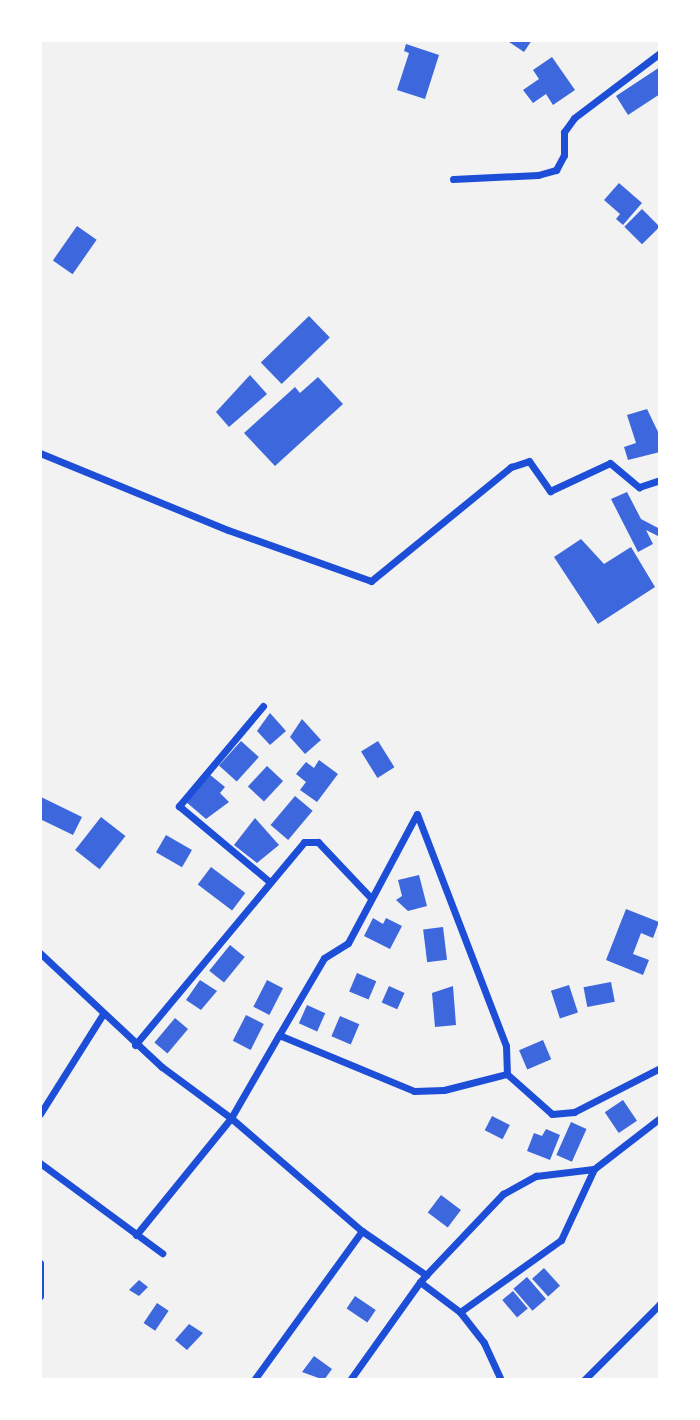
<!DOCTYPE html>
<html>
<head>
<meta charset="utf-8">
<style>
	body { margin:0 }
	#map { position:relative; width:700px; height:1420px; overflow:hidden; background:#f2f2f2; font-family:"Exo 2",sans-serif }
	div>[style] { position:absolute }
	.building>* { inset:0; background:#3d67dc; transform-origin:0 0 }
	.minor>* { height:7px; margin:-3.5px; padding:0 3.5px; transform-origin:3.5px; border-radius:3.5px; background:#1d4ed8 }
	span { translate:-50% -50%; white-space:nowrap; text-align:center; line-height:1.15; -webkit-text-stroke:7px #fff; paint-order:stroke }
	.frame { position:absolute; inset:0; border:42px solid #fff; pointer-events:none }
</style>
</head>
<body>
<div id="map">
	<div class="building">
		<i style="clip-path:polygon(506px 40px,532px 40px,524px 52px)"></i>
		<i style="clip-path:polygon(406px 44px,439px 55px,425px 99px,397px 90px,409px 53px,404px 51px)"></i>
		<i style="clip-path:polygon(552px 57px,575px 90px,553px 105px,546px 94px,533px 103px,523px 90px,539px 79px,533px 70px)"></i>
		<i style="clip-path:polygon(660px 67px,660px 94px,628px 115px,616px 96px)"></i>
		<i style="clip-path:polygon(619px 183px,642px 203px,623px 225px,616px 219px,620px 214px,604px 200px)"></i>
		<i style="left:642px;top:209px;width:25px;height:25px;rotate:45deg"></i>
		<i style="left:77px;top:226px;width:24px;height:42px;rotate:35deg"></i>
		<i style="left:309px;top:316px;width:30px;height:67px;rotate:46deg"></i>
		<i style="clip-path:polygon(250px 375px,267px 394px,229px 427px,216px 412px)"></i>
		<i style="clip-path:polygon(318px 377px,343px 404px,275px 466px,244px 433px,295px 387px,300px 393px)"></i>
		<i style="clip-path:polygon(647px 409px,660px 436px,660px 452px,628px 460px,624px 447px,636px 443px,627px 415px)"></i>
		<i style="clip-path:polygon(627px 492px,641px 519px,660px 529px,660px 537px,646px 530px,653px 544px,638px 552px,611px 499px)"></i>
		<i style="clip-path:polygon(581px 539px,604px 564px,631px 547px,655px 587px,598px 624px,554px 557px)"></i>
		<i style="clip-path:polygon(270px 713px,286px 731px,270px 745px,257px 731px)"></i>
		<i style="clip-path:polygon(302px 719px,321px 740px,305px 754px,290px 737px)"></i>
		<i style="left:241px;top:741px;width:24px;height:33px;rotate:42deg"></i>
		<i style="left:378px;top:741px;width:31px;height:20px;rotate:58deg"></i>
		<i style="clip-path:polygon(319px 760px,338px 774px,317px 802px,300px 790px,306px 782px,296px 774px,306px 762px,314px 768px)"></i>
		<i style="left:267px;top:766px;width:22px;height:28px;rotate:43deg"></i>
		<i style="clip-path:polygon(209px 774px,225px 787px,220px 793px,229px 802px,206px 819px,185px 801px)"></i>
		<i style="left:295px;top:796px;width:23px;height:38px;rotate:40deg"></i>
		<i style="clip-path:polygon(41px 797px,82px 817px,73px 835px,40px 819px)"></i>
		<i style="left:101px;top:817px;width:31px;height:42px;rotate:38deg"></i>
		<i style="clip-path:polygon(255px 818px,279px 845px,257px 863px,234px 845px)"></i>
		<i style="left:166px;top:835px;width:30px;height:20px;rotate:30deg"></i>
		<i style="left:211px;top:867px;width:43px;height:22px;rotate:37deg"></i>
		<i style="clip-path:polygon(419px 875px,427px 906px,408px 911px,396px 900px,402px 896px,398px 880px)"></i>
		<i style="clip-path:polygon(626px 909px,659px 922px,653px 938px,641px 933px,633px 954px,649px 960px,643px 975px,606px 960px)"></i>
		<i style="clip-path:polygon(373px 918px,383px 924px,386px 918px,402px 926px,390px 949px,364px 936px)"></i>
		<i style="left:443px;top:927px;width:33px;height:20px;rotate:83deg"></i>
		<i style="left:230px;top:945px;width:19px;height:33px;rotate:39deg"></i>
		<i style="left:357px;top:973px;width:21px;height:20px;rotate:23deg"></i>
		<i style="clip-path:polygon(200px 980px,217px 991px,201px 1010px,186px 1000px)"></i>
		<i style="left:267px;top:980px;width:18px;height:30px;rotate:27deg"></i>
		<i style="left:611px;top:982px;width:20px;height:28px;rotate:79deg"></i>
		<i style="left:569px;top:985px;width:29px;height:19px;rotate:72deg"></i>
		<i style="left:389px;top:986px;width:17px;height:18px;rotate:24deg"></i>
		<i style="clip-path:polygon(453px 986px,456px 1025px,435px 1027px,432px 993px)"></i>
		<i style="left:307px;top:1005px;width:20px;height:20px;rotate:24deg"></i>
		<i style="left:246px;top:1015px;width:20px;height:29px;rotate:27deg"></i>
		<i style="left:340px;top:1016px;width:21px;height:22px;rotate:23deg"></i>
		<i style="left:175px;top:1018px;width:17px;height:32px;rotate:40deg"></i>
		<i style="left:543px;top:1040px;width:21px;height:26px;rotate:67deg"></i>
		<i style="left:623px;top:1100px;width:25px;height:22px;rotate:56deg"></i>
		<i style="left:492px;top:1116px;width:20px;height:16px;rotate:27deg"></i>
		<i style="left:571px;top:1122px;width:17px;height:36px;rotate:24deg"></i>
		<i style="clip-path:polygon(546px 1129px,560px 1135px,550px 1160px,527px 1151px,534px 1133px,542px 1136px)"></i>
		<i style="left:441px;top:1195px;width:25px;height:22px;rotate:37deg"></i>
		<i style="left:544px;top:1268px;width:24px;height:16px;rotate:48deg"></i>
		<i style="left:527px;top:1277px;width:29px;height:18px;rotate:49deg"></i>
		<i style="clip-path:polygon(139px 1280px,148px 1287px,139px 1296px,129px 1290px)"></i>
		<i style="left:513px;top:1291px;width:23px;height:14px;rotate:50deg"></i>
		<i style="left:355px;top:1296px;width:25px;height:15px;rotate:34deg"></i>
		<i style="left:157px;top:1303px;width:14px;height:24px;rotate:34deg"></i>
		<i style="clip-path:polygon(189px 1324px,203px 1333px,187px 1350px,175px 1340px)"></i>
		<i style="clip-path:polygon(314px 1356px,332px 1369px,324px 1380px,302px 1372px)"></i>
	</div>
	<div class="minor">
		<i style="left:453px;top:179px;width:85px;rotate:-2.7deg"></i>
		<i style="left:538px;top:175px;width:19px;rotate:-16deg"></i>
		<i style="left:556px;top:170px;width:17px;rotate:-62deg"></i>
		<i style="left:564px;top:155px;width:23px;rotate:-90deg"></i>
		<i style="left:564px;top:132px;width:17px;rotate:-54deg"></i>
		<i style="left:574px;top:118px;width:108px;rotate:-37.1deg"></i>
		<i style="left:40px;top:453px;width:203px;rotate:22.3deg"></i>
		<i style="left:228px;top:530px;width:152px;rotate:19.6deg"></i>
		<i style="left:371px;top:581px;width:181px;rotate:-39.2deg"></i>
		<i style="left:511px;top:467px;width:19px;rotate:-18deg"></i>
		<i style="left:529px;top:461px;width:37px;rotate:55deg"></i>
		<i style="left:550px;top:491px;width:66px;rotate:-25deg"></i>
		<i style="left:610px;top:463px;width:38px;rotate:40deg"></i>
		<i style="left:639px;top:487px;width:22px;rotate:-18deg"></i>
		<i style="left:263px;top:706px;width:131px;rotate:130deg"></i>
		<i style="left:179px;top:806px;width:119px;rotate:39.9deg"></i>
		<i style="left:417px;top:814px;width:248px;rotate:69deg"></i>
		<i style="left:506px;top:1046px;width:28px;rotate:88deg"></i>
		<i style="left:40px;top:953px;width:167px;rotate:43.1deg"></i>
		<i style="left:162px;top:1067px;width:86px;rotate:36.5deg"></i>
		<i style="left:231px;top:1118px;width:173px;rotate:40.8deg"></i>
		<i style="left:362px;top:1231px;width:78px;rotate:34.5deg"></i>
		<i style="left:426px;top:1275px;width:9px;rotate:131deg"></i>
		<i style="left:420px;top:1282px;width:50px;rotate:36.9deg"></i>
		<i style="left:460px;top:1312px;width:39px;rotate:52deg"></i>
		<i style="left:484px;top:1343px;width:41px;rotate:65.3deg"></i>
		<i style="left:279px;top:1035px;width:89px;rotate:-59.7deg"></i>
		<i style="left:324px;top:958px;width:28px;rotate:-32deg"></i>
		<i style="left:348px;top:943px;width:146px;rotate:-61.9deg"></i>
		<i style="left:135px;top:1045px;width:264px;rotate:-50.2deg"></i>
		<i style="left:304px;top:842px;width:14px"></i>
		<i style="left:318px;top:842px;width:77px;rotate:46.6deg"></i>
		<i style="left:40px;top:1114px;width:118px;rotate:-57.8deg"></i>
		<i style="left:40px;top:1163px;width:152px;rotate:36.4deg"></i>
		<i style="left:136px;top:1235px;width:151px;rotate:-50.9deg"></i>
		<i style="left:231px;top:1118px;width:96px;rotate:-60deg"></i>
		<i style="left:279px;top:1035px;width:146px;rotate:22.5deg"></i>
		<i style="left:414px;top:1091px;width:30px;rotate:-2deg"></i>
		<i style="left:444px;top:1090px;width:65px;rotate:-14.3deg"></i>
		<i style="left:507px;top:1074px;width:60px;rotate:41.6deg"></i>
		<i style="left:552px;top:1114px;width:22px;rotate:-5deg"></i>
		<i style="left:574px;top:1112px;width:97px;rotate:-27.1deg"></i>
		<i style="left:40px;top:1263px;width:33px;rotate:90deg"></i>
		<i style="left:426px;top:1275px;width:112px;rotate:-46.5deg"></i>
		<i style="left:503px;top:1194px;width:38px;rotate:-29deg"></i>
		<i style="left:536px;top:1176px;width:58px;rotate:-6.9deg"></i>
		<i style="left:460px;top:1312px;width:124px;rotate:-35.5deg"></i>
		<i style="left:561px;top:1240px;width:78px;rotate:-65.1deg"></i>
		<i style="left:594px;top:1169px;width:83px;rotate:-37.7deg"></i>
		<i style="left:254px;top:1380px;width:184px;rotate:-54.1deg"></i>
		<i style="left:350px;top:1380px;width:120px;rotate:-54.5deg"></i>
		<i style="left:584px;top:1380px;width:107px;rotate:-45deg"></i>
	</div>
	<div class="frame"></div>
</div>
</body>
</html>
